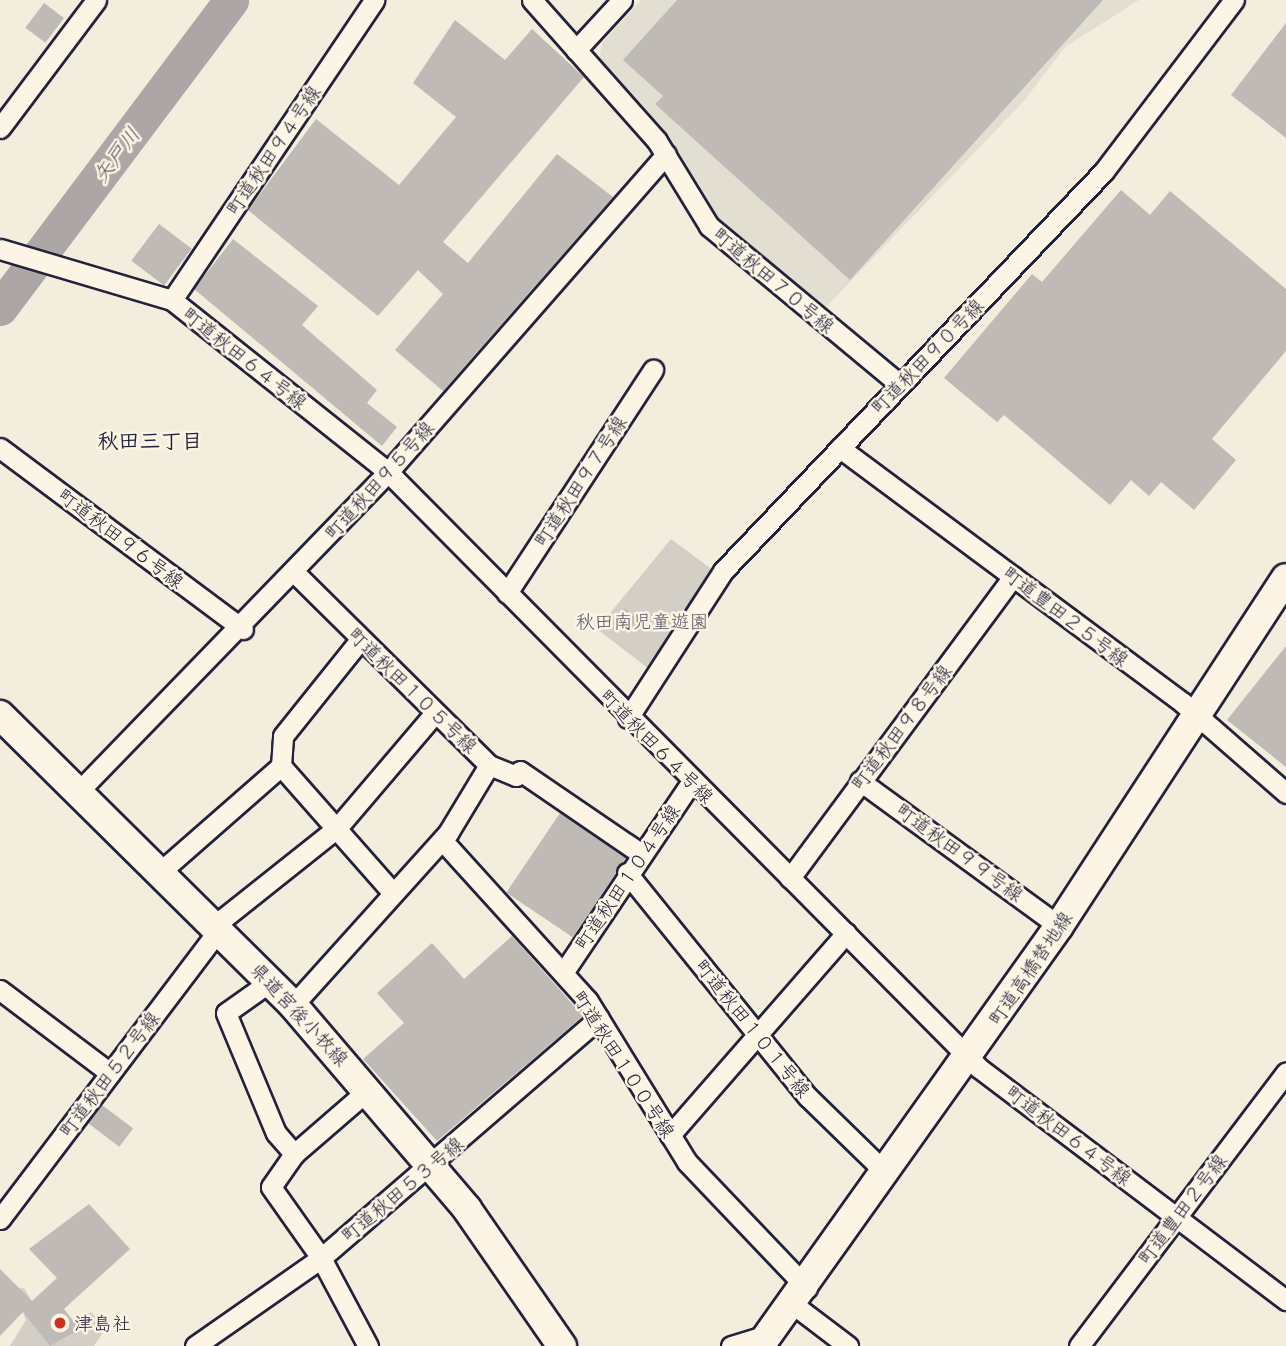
<!DOCTYPE html>
<html>
<head>
<meta charset="utf-8">
<style>
	body { margin:0 }
	#map { position:relative; width:1286px; height:1346px; overflow:hidden; background:#f3edde; font-family:"Playpen Sans","Klee One",sans-serif }
	div>[style] { position:absolute }
	.built>* { inset:0; background:#e3ded2 }
	.green>* { inset:0; background:#d4cfc6 }
	.river>* { height:35px; margin:-17.5px; padding:0 17.5px; transform-origin:17.5px; border-radius:17.5px; background:#aca7a6 }
	.building>* { inset:0; background:#bfbab6; transform-origin:0 0 }
	.roads { filter:drop-shadow(2px 0 #22223b) drop-shadow(-2px 0 #22223b) drop-shadow(0 2px #22223b) drop-shadow(0 -2px #22223b) }
	.street>* { height:19px; margin:-9.5px; padding:0 9.5px; transform-origin:9.5px; border-radius:9.5px; background:#fcf5e5 }
	.secondary>* { height:28px; margin:-14px; padding:0 14px; transform-origin:14px; border-radius:14px; background:#fcf5e5 }
	.dots>* { width:19px; height:19px; translate:-50% -50%; box-sizing:border-box; border:4px solid #fcf5e5; border-radius:50% }
	span { translate:-50% -50%; white-space:nowrap; text-align:center; line-height:1.15; -webkit-text-stroke:5px #fcf5e5; paint-order:stroke }
	.street-label { font-size:19px; color:#22223b }
	.park-label { font-size:19px; color:#575665 }
	.poi-label { font-size:19px; color:#22223b }
	.left { translate:0 -50%; text-align:left }
	.water-label { font-size:21px; color:#525160; font-style:italic }
	.neighbourhood-label { font-size:21px; color:#22223b; font-weight:700 }
</style>
</head>
<body>
<div id="map">
	<div class="built">
		<i style="clip-path:polygon(641px 0,1139px 0,1065px 47px,1024px 101px,825px 308px,715px 215px,673px 142px,599px 63px,602px 43px)"></i>
	</div>
	<div class="green">
		<i style="clip-path:polygon(671px 539px,714px 571px,649px 669px,597px 629px)"></i>
		<i style="clip-path:polygon(24px 1288px,51px 1334px,91px 1312px,106px 1328px,94px 1346px,10px 1346px,26px 1320px,14px 1289px)"></i>
	</div>
	<div class="river">
		<i style="left:0;top:308px;width:385px;rotate:-53.1deg"></i>
	</div>
	<div class="building">
		<i style="clip-path:polygon(677px 0,1103px 0,850px 280px,655px 104px,663px 96px,623px 60px)"></i>
		<i style="left:44px;top:3px;width:25px;height:31px;rotate:37deg"></i>
		<i style="clip-path:polygon(455px 20px,505px 60px,532px 29px,584px 77px,443px 242px,468px 263px,557px 154px,613px 197px,443px 391px,395px 350px,443px 294px,418px 270px,378px 316px,248px 210px,316px 119px,399px 185px,456px 117px,413px 83px)"></i>
		<i style="clip-path:polygon(1286px 23px,1286px 138px,1231px 95px)"></i>
		<i style="clip-path:polygon(1121px 190px,1150px 215px,1170px 191px,1286px 289px,1286px 351px,1212px 439px,1236px 460px,1194px 510px,1161px 482px,1149px 496px,1131px 480px,1110px 505px,1004px 415px,997px 422px,944px 378px,1032px 274px,1042px 282px)"></i>
		<i style="left:159px;top:224px;width:41px;height:46px;rotate:37deg"></i>
		<i style="clip-path:polygon(233px 239px,318px 306px,302px 325px,377px 390px,367px 403px,397px 427px,382px 446px,194px 289px)"></i>
		<i style="left:624px;top:608px;width:17px;height:16px;rotate:36deg"></i>
		<i style="clip-path:polygon(1286px 646px,1286px 767px,1227px 720px)"></i>
		<i style="left:560px;top:813px;width:80px;height:96px;rotate:34deg"></i>
		<i style="clip-path:polygon(512px 936px,583px 1016px,437px 1141px,363px 1059px,404px 1023px,377px 993px,432px 943px,464px 979px)"></i>
		<i style="left:102px;top:1105px;width:39px;height:23px;rotate:37deg"></i>
		<i style="clip-path:polygon(89px 1204px,130px 1249px,64px 1309px,80px 1329px,50px 1346px,23px 1312px,0 1336px,0 1269px,32px 1301px,57px 1278px,29px 1249px)"></i>
	</div>
	<div class="roads">
		<div class="street">
			<i style="left:532px;top:0;width:188px;rotate:48.4deg"></i>
			<i style="left:657px;top:141px;width:100px;rotate:58.5deg"></i>
			<i style="left:709px;top:226px;width:247px;rotate:39.7deg"></i>
			<i style="left:576px;top:50px;width:68px;rotate:-47.4deg"></i>
			<i style="left:0;top:128px;width:160px;rotate:-53.1deg"></i>
			<i style="left:0;top:249px;width:179px;rotate:16.5deg"></i>
			<i style="left:172px;top:300px;width:276px;rotate:38.5deg"></i>
			<i style="left:388px;top:472px;width:839px;rotate:45.24deg"></i>
			<i style="left:979px;top:1068px;width:385px;rotate:37.1deg"></i>
			<i style="left:172px;top:300px;width:362px;rotate:-56deg"></i>
			<i style="left:0;top:448px;width:303px;rotate:36.7deg"></i>
			<i style="left:840px;top:448px;width:427px;rotate:36.6deg"></i>
			<i style="left:1183px;top:703px;width:137px;rotate:41.1deg"></i>
			<i style="left:507px;top:593px;width:267px;rotate:-56.8deg"></i>
			<i style="left:628px;top:718px;width:175px;rotate:-57.1deg"></i>
			<i style="left:723px;top:571px;width:552px;rotate:-46.39deg"></i>
			<i style="left:1104px;top:171px;width:215px;rotate:-52.8deg"></i>
			<i style="left:489px;top:765px;width:29px;rotate:22deg"></i>
			<i style="left:516px;top:776px;width:6px;rotate:-51deg"></i>
			<i style="left:520px;top:771px;width:145px;rotate:34.3deg"></i>
			<i style="left:281px;top:766px;width:169px;rotate:48.6deg"></i>
			<i style="left:860px;top:781px;width:246px;rotate:36.1deg"></i>
			<i style="left:78px;top:792px;width:446px;rotate:-45.9deg"></i>
			<i style="left:388px;top:472px;width:422px;rotate:-48.8deg"></i>
			<i style="left:442px;top:840px;width:217px;rotate:47.8deg"></i>
			<i style="left:588px;top:1001px;width:189px;rotate:58.4deg"></i>
			<i style="left:687px;top:1162px;width:174px;rotate:46.4deg"></i>
			<i style="left:160px;top:872px;width:161px;rotate:-41.2deg"></i>
			<i style="left:281px;top:766px;width:30px;rotate:-86deg"></i>
			<i style="left:283px;top:736px;width:123px;rotate:-51.3deg"></i>
			<i style="left:627px;top:873px;width:288px;rotate:51.1deg"></i>
			<i style="left:808px;top:1097px;width:110px;rotate:44.3deg"></i>
			<i style="left:790px;top:878px;width:375px;rotate:-53.5deg"></i>
			<i style="left:215px;top:925px;width:156px;rotate:-38.5deg"></i>
			<i style="left:337px;top:828px;width:151px;rotate:-49.6deg"></i>
			<i style="left:563px;top:973px;width:231px;rotate:-56.1deg"></i>
			<i style="left:271px;top:981px;width:55px;rotate:144.6deg"></i>
			<i style="left:226px;top:1013px;width:130px;rotate:67.4deg"></i>
			<i style="left:276px;top:1133px;width:28px;rotate:49deg"></i>
			<i style="left:0;top:990px;width:138px;rotate:37deg"></i>
			<i style="left:293px;top:1005px;width:232px;rotate:-48deg"></i>
			<i style="left:448px;top:833px;width:79px;rotate:-58.9deg"></i>
			<i style="left:489px;top:765px;width:273px;rotate:-135.3deg"></i>
			<i style="left:368px;top:1090px;width:98px;rotate:139.1deg"></i>
			<i style="left:294px;top:1154px;width:40px;rotate:124.9deg"></i>
			<i style="left:271px;top:1187px;width:87px;rotate:54.8deg"></i>
			<i style="left:321px;top:1258px;width:100px;rotate:61.9deg"></i>
			<i style="left:670px;top:1135px;width:268px;rotate:-48.9deg"></i>
			<i style="left:0;top:1219px;width:363px;rotate:-52.9deg"></i>
			<i style="left:794px;top:1305px;width:68px;rotate:37.2deg"></i>
			<i style="left:195px;top:1346px;width:154px;rotate:-34.9deg"></i>
			<i style="left:321px;top:1258px;width:367px;rotate:-40.8deg"></i>
			<i style="left:731px;top:1346px;width:34px;rotate:-17deg"></i>
			<i style="left:1079px;top:1346px;width:343px;rotate:-52.9deg"></i>
		</div>
		<div class="secondary">
			<i style="left:0;top:715px;width:412px;rotate:44.7deg"></i>
			<i style="left:293px;top:1005px;width:268px;rotate:49.5deg"></i>
			<i style="left:467px;top:1209px;width:167px;rotate:55.3deg"></i>
			<i style="left:760px;top:1346px;width:516px;rotate:-54.55deg"></i>
			<i style="left:1059px;top:926px;width:415px;rotate:-56.9deg"></i>
		</div>
	</div>
	<div class="dots">
		<i style="left:60px;top:1323px;background:#c8321e"></i>
	</div>
	<div class="street-label">
		<span style="left:273px;top:150px;rotate:-56deg">町道秋田９４号線</span>
		<span style="left:774px;top:280px;rotate:40deg">町道秋田７０号線</span>
		<span style="left:927px;top:356px;rotate:-46deg">町道秋田９０号線</span>
		<span style="left:245px;top:358px;rotate:38deg">町道秋田６４号線</span>
		<span style="left:379px;top:480px;rotate:-48deg">町道秋田９５号線</span>
		<span style="left:580px;top:481px;rotate:-57deg">町道秋田９７号線</span>
		<span style="left:121px;top:538px;rotate:37deg">町道秋田９６号線</span>
		<span style="left:1066px;top:616px;rotate:37deg">町道豊田２５号線</span>
		<span style="left:413px;top:690px;rotate:44deg">町道秋田１０５号線</span>
		<span style="left:901px;top:727px;rotate:-53deg">町道秋田９８号線</span>
		<span style="left:657px;top:746px;rotate:45deg">町道秋田６４号線</span>
		<span style="left:960px;top:852px;rotate:36deg">町道秋田９９号線</span>
		<span style="left:627px;top:877px;rotate:-56deg">町道秋田１０４号線</span>
		<span style="left:1030px;top:968px;rotate:-56deg">町道高橋替地線</span>
		<span style="left:300px;top:1014px;rotate:47deg">県道宮後小牧線</span>
		<span style="left:753px;top:1028px;rotate:51deg">町道秋田１０１号線</span>
		<span style="left:624px;top:1064px;rotate:57deg">町道秋田１００号線</span>
		<span style="left:109px;top:1074px;rotate:-53deg">町道秋田５２号線</span>
		<span style="left:1069px;top:1135px;rotate:37deg">町道秋田６４号線</span>
		<span style="left:402px;top:1189px;rotate:-40deg">町道秋田５３号線</span>
		<span style="left:1182px;top:1209px;rotate:-53deg">町道豊田２号線</span>
	</div>
	<div class="park-label">
		<span style="left:642px;top:621px">秋田南児童遊園</span>
	</div>
	<div class="poi-label">
		<span class="left" style="left:74px;top:1323px">津島社</span>
	</div>
	<div class="water-label">
		<span style="left:115px;top:154px;rotate:-53deg">矢戸川</span>
	</div>
	<div class="neighbourhood-label">
		<span style="left:150px;top:439px">秋田三丁目</span>
	</div>
</div>
</body>
</html>
